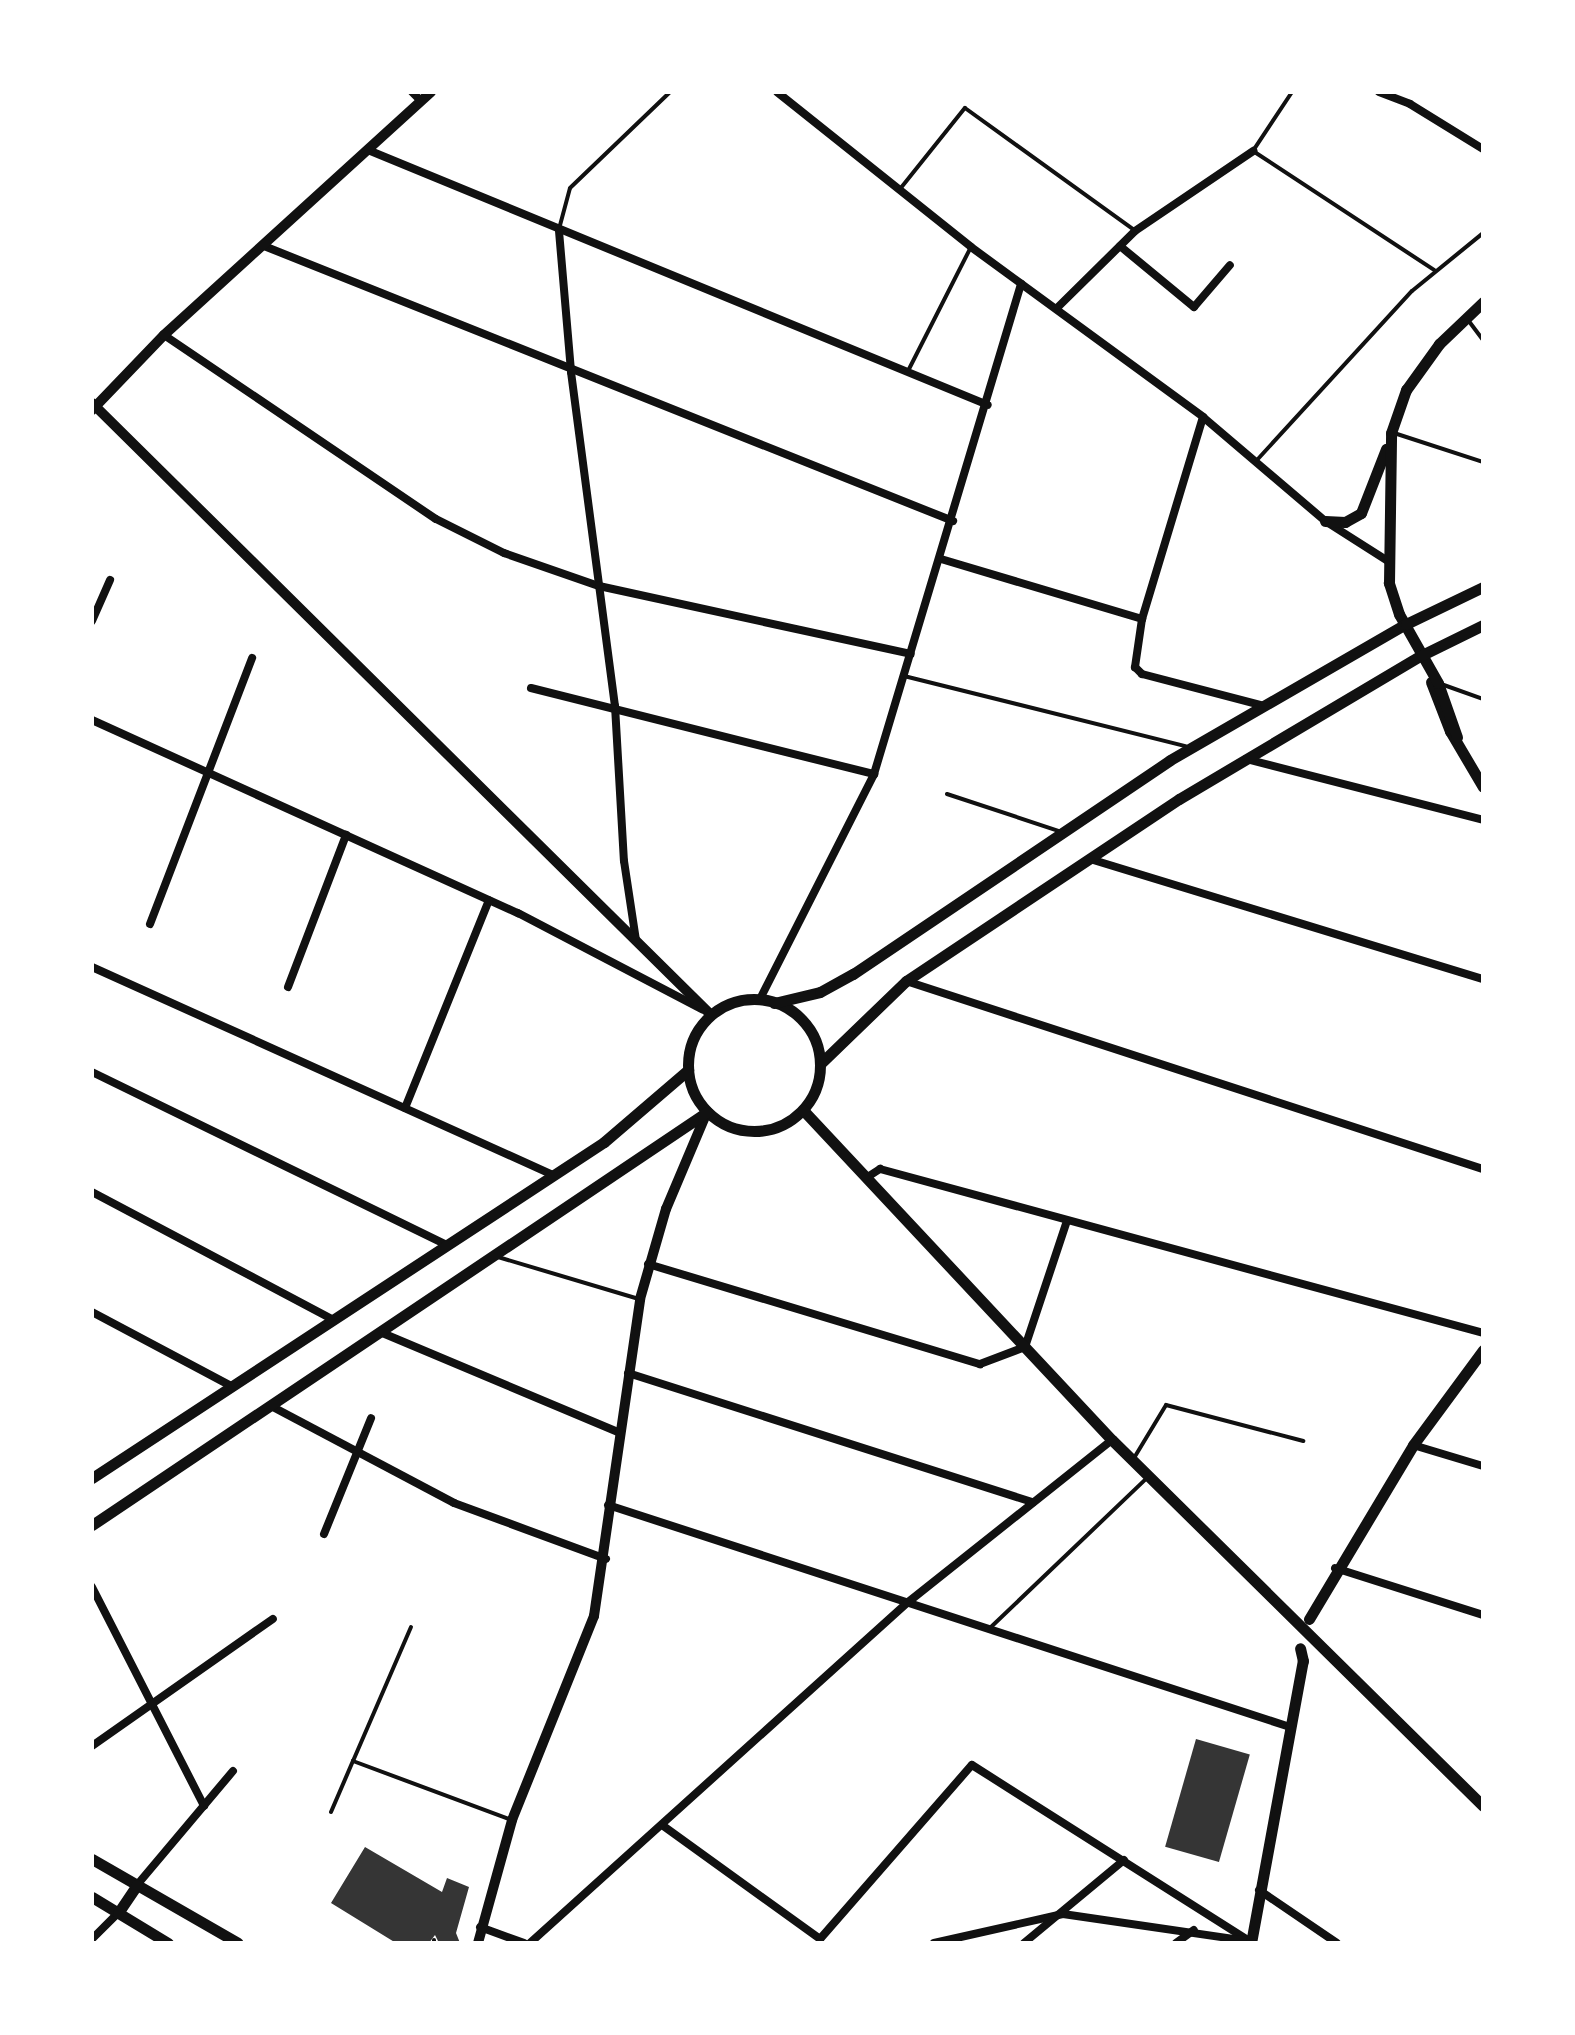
<!DOCTYPE html>
<html>
<head>
<meta charset="utf-8">
<style>
	body { margin:0 }
	#map { position:relative; width:1575px; height:2035px; overflow:hidden; background:#fff; font-family:"PT Sans Narrow",sans-serif }
	div>[style] { position:absolute }
	.building>* { inset:0; background:#353535; transform-origin:0 0 }
	.service>* { height:4px; margin:-2px; padding:0 2px; transform-origin:2px; border-radius:2px; background:#111 }
	.minor>* { height:8px; margin:-4px; padding:0 4px; transform-origin:4px; border-radius:4px; background:#111 }
	.tertiary>* { height:10px; margin:-5px; padding:0 5px; transform-origin:5px; border-radius:5px; background:#111 }
	.secondary>* { height:11px; margin:-5.5px; padding:0 5.5px; transform-origin:5.5px; border-radius:5.5px; background:#111 }
	.secondary>.ring { margin:-5.5px; padding:0; box-sizing:content-box; background:none; border:11px solid #111; border-radius:50% }
	span { translate:-50% -50%; white-space:nowrap; text-align:center; line-height:1.15; -webkit-text-stroke:8px #fff; paint-order:stroke }
	.frame { position:absolute; inset:0; border:94px solid #fff; pointer-events:none }
</style>
</head>
<body>
<div id="map">
	<div class="building">
		<i style="left:1196px;top:1739px;width:56px;height:112px;rotate:16deg"></i>
		<i style="clip-path:polygon(365px 1847px,442px 1892px,447px 1878px,469px 1887px,456px 1933px,460px 1943px,439px 1943px,435px 1935px,429px 1943px,396px 1943px,331px 1903px)"></i>
	</div>
	<div class="service">
		<i style="left:1292px;top:92px;width:71px;rotate:123.5deg"></i>
		<i style="left:1253px;top:151px;width:217px;rotate:33.3deg"></i>
		<i style="left:900px;top:189px;width:104px;rotate:-51.3deg"></i>
		<i style="left:965px;top:108px;width:208px;rotate:35.8deg"></i>
		<i style="left:559px;top:229px;width:42px;rotate:-75deg"></i>
		<i style="left:570px;top:188px;width:139px;rotate:-43.8deg"></i>
		<i style="left:1468px;top:320px;width:25px;rotate:53deg"></i>
		<i style="left:908px;top:371px;width:139px;rotate:-63.1deg"></i>
		<i style="left:1394px;top:433px;width:94px;rotate:18deg"></i>
		<i style="left:1257px;top:460px;width:229px;rotate:-47.5deg"></i>
		<i style="left:1412px;top:291px;width:92px;rotate:-39.2deg"></i>
		<i style="left:904px;top:676px;width:290px;rotate:14deg"></i>
		<i style="left:1441px;top:684px;width:45px;rotate:19.7deg"></i>
		<i style="left:947px;top:794px;width:118px;rotate:18.3deg"></i>
		<i style="left:498px;top:1257px;width:147px;rotate:16.6deg"></i>
		<i style="left:1134px;top:1458px;width:62px;rotate:-58.9deg"></i>
		<i style="left:1166px;top:1405px;width:142px;rotate:14.7deg"></i>
		<i style="left:411px;top:1627px;width:146px;rotate:113.4deg"></i>
		<i style="left:353px;top:1761px;width:166px;rotate:20.4deg"></i>
		<i style="left:991px;top:1627px;width:214px;rotate:-43.7deg"></i>
		<i style="left:331px;top:1812px;width:56px;rotate:-66.7deg"></i>
		<i style="left:434px;top:1940px;width:3px;rotate:90deg"></i>
	</div>
	<div class="minor">
		<i style="left:412px;top:92px;width:13px;rotate:45deg"></i>
		<i style="left:777px;top:92px;width:248px;rotate:38.6deg"></i>
		<i style="left:971px;top:247px;width:288px;rotate:36.2deg"></i>
		<i style="left:1203px;top:417px;width:160px;rotate:40.4deg"></i>
		<i style="left:1325px;top:521px;width:78px;rotate:32.5deg"></i>
		<i style="left:1379px;top:92px;width:33px;rotate:21deg"></i>
		<i style="left:1410px;top:104px;width:86px;rotate:31.7deg"></i>
		<i style="left:368px;top:150px;width:670px;rotate:22.36deg"></i>
		<i style="left:559px;top:231px;width:142px;rotate:85.1deg"></i>
		<i style="left:571px;top:372px;width:337px;rotate:82.5deg"></i>
		<i style="left:615px;top:706px;width:155px;rotate:86.7deg"></i>
		<i style="left:624px;top:861px;width:80px;rotate:81.4deg"></i>
		<i style="left:264px;top:246px;width:742px;rotate:21.76deg"></i>
		<i style="left:1120px;top:246px;width:96px;rotate:39.5deg"></i>
		<i style="left:1194px;top:307px;width:55px;rotate:-49.4deg"></i>
		<i style="left:1058px;top:307px;width:108px;rotate:-44.6deg"></i>
		<i style="left:1135px;top:231px;width:143px;rotate:-34.1deg"></i>
		<i style="left:164px;top:335px;width:328px;rotate:34.1deg"></i>
		<i style="left:436px;top:519px;width:76px;rotate:26.6deg"></i>
		<i style="left:504px;top:553px;width:101px;rotate:19.2deg"></i>
		<i style="left:599px;top:586px;width:319px;rotate:12.3deg"></i>
		<i style="left:1203px;top:417px;width:211px;rotate:106.8deg"></i>
		<i style="left:1142px;top:619px;width:49px;rotate:98.3deg"></i>
		<i style="left:1135px;top:667px;width:10px;rotate:45deg"></i>
		<i style="left:1142px;top:674px;width:127px;rotate:14.6deg"></i>
		<i style="left:941px;top:559px;width:210px;rotate:16.6deg"></i>
		<i style="left:92px;top:621px;width:45px;rotate:-66.3deg"></i>
		<i style="left:531px;top:688px;width:354px;rotate:14.1deg"></i>
		<i style="left:92px;top:720px;width:468px;rotate:24.4deg"></i>
		<i style="left:518px;top:913px;width:208px;rotate:27.6deg"></i>
		<i style="left:1246px;top:759px;width:245px;rotate:14.4deg"></i>
		<i style="left:1090px;top:859px;width:411px;rotate:17deg"></i>
		<i style="left:150px;top:924px;width:285px;rotate:-69deg"></i>
		<i style="left:92px;top:967px;width:506px;rotate:24.28deg"></i>
		<i style="left:906px;top:981px;width:607px;rotate:18.05deg"></i>
		<i style="left:288px;top:987px;width:163px;rotate:-69.1deg"></i>
		<i style="left:760px;top:999px;width:252px;rotate:-63.1deg"></i>
		<i style="left:874px;top:774px;width:512px;rotate:-73.3deg"></i>
		<i style="left:92px;top:1072px;width:395px;rotate:26deg"></i>
		<i style="left:405px;top:1108px;width:224px;rotate:-68deg"></i>
		<i style="left:866px;top:1178px;width:17px;rotate:-33deg"></i>
		<i style="left:880px;top:1169px;width:625px;rotate:15.21deg"></i>
		<i style="left:92px;top:1192px;width:274px;rotate:27.9deg"></i>
		<i style="left:648px;top:1264px;width:347px;rotate:16.8deg"></i>
		<i style="left:980px;top:1364px;width:48px;rotate:-20.7deg"></i>
		<i style="left:1025px;top:1347px;width:133px;rotate:-71.6deg"></i>
		<i style="left:92px;top:1312px;width:160px;rotate:28deg"></i>
		<i style="left:380px;top:1332px;width:260px;rotate:22.8deg"></i>
		<i style="left:628px;top:1373px;width:425px;rotate:17.7deg"></i>
		<i style="left:271px;top:1406px;width:207px;rotate:27.9deg"></i>
		<i style="left:454px;top:1503px;width:162px;rotate:20.2deg"></i>
		<i style="left:1413px;top:1445px;width:73px;rotate:16.7deg"></i>
		<i style="left:608px;top:1505px;width:714px;rotate:18.03deg"></i>
		<i style="left:324px;top:1534px;width:125px;rotate:-67.9deg"></i>
		<i style="left:1335px;top:1568px;width:155px;rotate:17.6deg"></i>
		<i style="left:92px;top:1587px;width:246px;rotate:62.9deg"></i>
		<i style="left:92px;top:1746px;width:221px;rotate:-35.1deg"></i>
		<i style="left:662px;top:1825px;width:195px;rotate:35.8deg"></i>
		<i style="left:820px;top:1939px;width:231px;rotate:-48.9deg"></i>
		<i style="left:972px;top:1765px;width:332px;rotate:32.4deg"></i>
		<i style="left:137px;top:1885px;width:149px;rotate:-49.9deg"></i>
		<i style="left:1259px;top:1890px;width:94px;rotate:34.2deg"></i>
		<i style="left:480px;top:1927px;width:47px;rotate:20deg"></i>
		<i style="left:92px;top:1939px;width:37px;rotate:-45deg"></i>
		<i style="left:530px;top:1943px;width:508px;rotate:-42.05deg"></i>
		<i style="left:907px;top:1603px;width:262px;rotate:-38.5deg"></i>
		<i style="left:934px;top:1943px;width:132px;rotate:-12.7deg"></i>
		<i style="left:1063px;top:1914px;width:186px;rotate:8.3deg"></i>
		<i style="left:1024px;top:1943px;width:130px;rotate:-39.7deg"></i>
		<i style="left:1176px;top:1943px;width:22px;rotate:-36deg"></i>
	</div>
	<div class="tertiary">
		<i style="left:92px;top:403px;width:870px;rotate:44.67deg"></i>
		<i style="left:92px;top:410px;width:104px;rotate:-46.2deg"></i>
		<i style="left:164px;top:335px;width:361px;rotate:-42.3deg"></i>
		<i style="left:478px;top:1943px;width:128px;rotate:-74.5deg"></i>
		<i style="left:512px;top:1820px;width:220px;rotate:-68.1deg"></i>
		<i style="left:594px;top:1616px;width:320px;rotate:-81.7deg"></i>
		<i style="left:640px;top:1299px;width:94px;rotate:-73.9deg"></i>
		<i style="left:666px;top:1209px;width:105px;rotate:-67.1deg"></i>
	</div>
	<div class="secondary">
		<i style="left:1325px;top:521px;width:20px;rotate:3deg"></i>
		<i style="left:1345px;top:522px;width:18px;rotate:-29deg"></i>
		<i style="left:1361px;top:513px;width:69px;rotate:-68.7deg"></i>
		<i style="left:1431px;top:682px;width:53px;rotate:68.8deg"></i>
		<i style="left:1450px;top:731px;width:65px;rotate:59.5deg"></i>
		<i style="left:1457px;top:737px;width:57px;rotate:-109.4deg"></i>
		<i style="left:1438px;top:683px;width:79px;rotate:-119.5deg"></i>
		<i style="left:1399px;top:614px;width:33px;rotate:-108deg"></i>
		<i style="left:1389px;top:583px;width:150px;rotate:-89.2deg"></i>
		<i style="left:1391px;top:433px;width:46px;rotate:-70.8deg"></i>
		<i style="left:1406px;top:390px;width:57px;rotate:-54.3deg"></i>
		<i style="left:1439px;top:344px;width:61px;rotate:-43.7deg"></i>
		<i class="ring" style="left:688px;top:999px;width:121px;height:121px"></i>
		<i style="left:774px;top:1003px;width:47px;rotate:-13.4deg"></i>
		<i style="left:820px;top:992px;width:38px;rotate:-29deg"></i>
		<i style="left:853px;top:974px;width:382px;rotate:-34deg"></i>
		<i style="left:1170px;top:760px;width:272px;rotate:-30deg"></i>
		<i style="left:1406px;top:624px;width:85px;rotate:-25.7deg"></i>
		<i style="left:820px;top:1064px;width:120px;rotate:-44deg"></i>
		<i style="left:906px;top:981px;width:328px;rotate:-33.7deg"></i>
		<i style="left:1179px;top:799px;width:282px;rotate:-30.7deg"></i>
		<i style="left:1422px;top:655px;width:68px;rotate:-26.2deg"></i>
		<i style="left:803px;top:1110px;width:452px;rotate:46.9deg"></i>
		<i style="left:1112px;top:1440px;width:521px;rotate:44.61deg"></i>
		<i style="left:92px;top:1478px;width:612px;rotate:-33.27deg"></i>
		<i style="left:604px;top:1142px;width:111px;rotate:-40.6deg"></i>
		<i style="left:92px;top:1525px;width:741px;rotate:-33.88deg"></i>
		<i style="left:1309px;top:1619px;width:203px;rotate:-59.1deg"></i>
		<i style="left:1413px;top:1445px;width:118px;rotate:-53.6deg"></i>
		<i style="left:92px;top:1859px;width:168px;rotate:29.9deg"></i>
		<i style="left:92px;top:1897px;width:89px;rotate:31.2deg"></i>
		<i style="left:118px;top:1913px;width:34px;rotate:-56deg"></i>
		<i style="left:1251px;top:1943px;width:287px;rotate:-79.6deg"></i>
		<i style="left:1303px;top:1661px;width:13px;rotate:-103deg"></i>
	</div>
	<div class="frame"></div>
</div>
</body>
</html>
